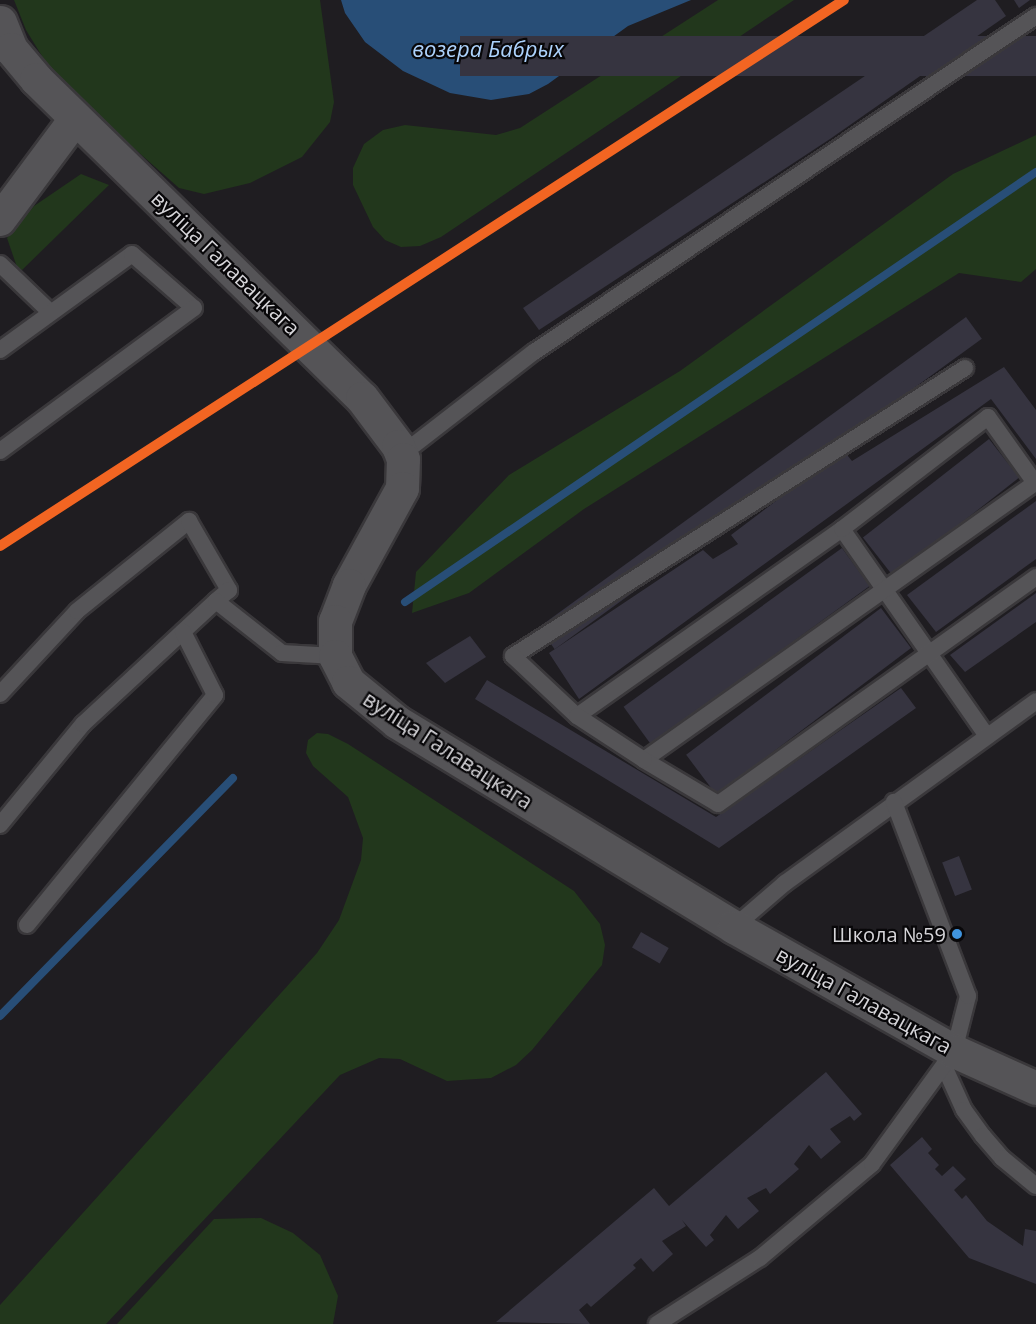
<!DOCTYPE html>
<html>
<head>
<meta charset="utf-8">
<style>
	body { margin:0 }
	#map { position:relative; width:1036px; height:1324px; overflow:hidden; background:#1f1d21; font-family:"Open Sans",sans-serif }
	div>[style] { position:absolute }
	.green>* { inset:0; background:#22371c }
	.water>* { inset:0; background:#284e77 }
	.stream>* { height:8px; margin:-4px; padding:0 4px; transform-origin:4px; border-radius:4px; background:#284e77 }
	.building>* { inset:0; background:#363440; transform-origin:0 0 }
	.roads { filter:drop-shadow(2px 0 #3a383b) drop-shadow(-2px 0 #3a383b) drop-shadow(0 2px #3a383b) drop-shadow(0 -2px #3a383b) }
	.service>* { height:16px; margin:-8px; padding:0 8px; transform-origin:8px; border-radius:8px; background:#555457 }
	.minor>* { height:32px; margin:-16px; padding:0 16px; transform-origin:16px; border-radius:16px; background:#555457 }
	.tertiary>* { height:33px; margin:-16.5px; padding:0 16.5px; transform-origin:16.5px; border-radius:16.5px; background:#555457 }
	.rail-1>* { height:10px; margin:-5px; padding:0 5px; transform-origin:5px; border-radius:5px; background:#f26522 }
	.dots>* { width:16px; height:16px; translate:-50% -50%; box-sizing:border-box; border:3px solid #080709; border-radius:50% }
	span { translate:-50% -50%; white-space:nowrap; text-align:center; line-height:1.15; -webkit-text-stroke:4.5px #080709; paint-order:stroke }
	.bus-label { font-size:20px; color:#d6d5d9 }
	.right { translate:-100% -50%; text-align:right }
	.street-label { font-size:21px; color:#d6d5d9 }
	.water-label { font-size:22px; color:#add2fc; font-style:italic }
</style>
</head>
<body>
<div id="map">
	<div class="green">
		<i style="clip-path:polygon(14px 0,320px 0,334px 102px,330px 122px,302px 157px,250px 183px,204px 194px,179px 188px,95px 114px,45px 61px,26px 30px)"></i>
		<i style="clip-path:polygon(718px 0,794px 0,441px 237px,420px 246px,401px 247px,385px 240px,373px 227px,353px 185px,353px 168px,364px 144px,383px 130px,405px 125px,496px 135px,520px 128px)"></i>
		<i style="clip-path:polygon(1036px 135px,1036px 269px,1021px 282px,959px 273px,584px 509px,469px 593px,412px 613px,416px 572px,509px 475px,680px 371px,953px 174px)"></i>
		<i style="clip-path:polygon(81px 174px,109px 185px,19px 273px,7px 238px,34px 206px)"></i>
		<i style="clip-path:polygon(317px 733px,328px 734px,348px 744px,574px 891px,600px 924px,605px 945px,602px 965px,532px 1050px,516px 1065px,491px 1078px,447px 1081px,400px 1059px,379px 1058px,340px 1075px,106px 1324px,0 1324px,0 1305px,317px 953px,339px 920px,361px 860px,363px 838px,348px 797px,313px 766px,306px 753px,308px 740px)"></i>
		<i style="clip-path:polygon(261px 1218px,293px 1233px,320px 1255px,338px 1296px,333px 1324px,117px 1324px,214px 1219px)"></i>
	</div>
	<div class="water">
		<i style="clip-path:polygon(341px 0,691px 0,628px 26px,548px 84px,529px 94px,491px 100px,450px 93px,403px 71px,365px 42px,345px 13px)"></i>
	</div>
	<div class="stream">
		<i style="left:405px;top:602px;width:764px;rotate:-34.27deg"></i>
		<i style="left:0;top:1016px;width:333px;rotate:-45.6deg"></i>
	</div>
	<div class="building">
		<i style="clip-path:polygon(977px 0,995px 0,1006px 16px,830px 139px,539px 330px,523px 308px)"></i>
		<i style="clip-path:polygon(1014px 0,1030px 0,1019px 8px)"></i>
		<i style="left:1036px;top:36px;width:40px;height:576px;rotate:90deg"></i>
		<i style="left:966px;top:317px;width:27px;height:528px;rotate:54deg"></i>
		<i style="clip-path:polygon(1004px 367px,1036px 410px,1036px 459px,991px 399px,579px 699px,549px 653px,703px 550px,713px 559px,738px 544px,731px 535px,843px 450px,852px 461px)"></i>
		<i style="left:989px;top:439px;width:49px;height:160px;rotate:52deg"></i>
		<i style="clip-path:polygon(1036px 501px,1036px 559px,936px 632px,907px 595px)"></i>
		<i style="left:842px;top:548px;width:47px;height:270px;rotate:54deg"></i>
		<i style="clip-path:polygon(1036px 593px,1036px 622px,965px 672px,950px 655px)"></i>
		<i style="left:881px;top:608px;width:50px;height:244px;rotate:53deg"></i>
		<i style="clip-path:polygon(470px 636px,486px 657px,445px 683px,426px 663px)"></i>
		<i style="clip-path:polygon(487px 680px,716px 817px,901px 688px,916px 708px,719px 848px,475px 699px)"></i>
		<i style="left:959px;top:856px;width:36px;height:18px;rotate:69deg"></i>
		<i style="left:641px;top:932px;width:32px;height:18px;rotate:30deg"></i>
		<i style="clip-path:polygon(826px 1072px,862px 1114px,854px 1121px,850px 1116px,830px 1129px,841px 1142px,821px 1159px,809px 1145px,794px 1164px,799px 1169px,770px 1194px,766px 1188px,747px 1198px,759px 1211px,738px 1229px,726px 1215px,710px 1235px,714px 1240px,706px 1247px,682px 1220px,686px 1226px,662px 1241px,673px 1254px,653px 1272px,641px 1258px,633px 1265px,636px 1268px,591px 1307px,587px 1303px,579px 1310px,590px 1324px,496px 1322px,654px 1188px,669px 1206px)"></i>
		<i style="clip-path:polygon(922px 1137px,932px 1149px,928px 1153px,939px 1165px,935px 1169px,942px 1176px,953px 1166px,966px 1179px,954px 1190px,962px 1199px,966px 1195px,987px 1221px,1023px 1246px,1025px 1229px,1036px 1231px,1036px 1284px,969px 1258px,890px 1165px)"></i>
	</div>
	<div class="roads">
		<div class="service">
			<i style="left:0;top:264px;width:69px;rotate:43.8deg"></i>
			<i style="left:0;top:350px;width:163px;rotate:-36deg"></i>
			<i style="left:132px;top:254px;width:82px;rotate:41.1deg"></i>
			<i style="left:194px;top:308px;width:241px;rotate:143.6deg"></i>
			<i style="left:965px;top:368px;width:536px;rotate:147.5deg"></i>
			<i style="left:513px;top:656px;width:88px;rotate:43.2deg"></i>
			<i style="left:577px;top:716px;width:324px;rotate:-35.2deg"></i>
			<i style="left:842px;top:529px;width:253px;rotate:55deg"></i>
			<i style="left:401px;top:455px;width:168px;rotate:-37.8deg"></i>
			<i style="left:534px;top:352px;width:604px;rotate:-33.8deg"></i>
			<i style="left:842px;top:529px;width:184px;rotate:-37.5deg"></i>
			<i style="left:988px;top:417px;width:81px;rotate:54.5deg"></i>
			<i style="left:1035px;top:483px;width:479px;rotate:144.7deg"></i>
			<i style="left:644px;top:760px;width:86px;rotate:30.7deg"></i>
			<i style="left:718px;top:804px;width:391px;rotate:-35.5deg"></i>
			<i style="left:0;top:694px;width:113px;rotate:-47.1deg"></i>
			<i style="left:77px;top:611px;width:144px;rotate:-38.8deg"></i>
			<i style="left:189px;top:521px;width:80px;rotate:59.9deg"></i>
			<i style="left:229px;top:590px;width:17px;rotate:140deg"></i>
			<i style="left:577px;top:716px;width:80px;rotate:33.3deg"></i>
			<i style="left:0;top:825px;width:131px;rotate:-50.6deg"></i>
			<i style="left:83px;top:724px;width:181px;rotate:-42.8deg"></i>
			<i style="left:216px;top:601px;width:84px;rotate:38.2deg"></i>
			<i style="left:282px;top:653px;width:53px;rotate:3.2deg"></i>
			<i style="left:27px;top:925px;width:297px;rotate:-50.7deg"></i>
			<i style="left:215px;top:695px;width:71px;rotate:-116.9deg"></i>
			<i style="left:734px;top:927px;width:67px;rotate:-40.8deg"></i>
			<i style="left:785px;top:883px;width:310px;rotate:-35.9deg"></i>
			<i style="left:944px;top:1066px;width:48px;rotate:65.6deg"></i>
			<i style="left:964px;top:1110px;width:32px;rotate:54deg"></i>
			<i style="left:983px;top:1136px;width:29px;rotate:49deg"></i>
			<i style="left:1002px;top:1158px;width:44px;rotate:39.5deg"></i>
			<i style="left:657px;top:1324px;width:122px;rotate:-32.7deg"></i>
			<i style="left:760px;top:1258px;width:146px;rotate:-40deg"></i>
			<i style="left:872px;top:1164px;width:140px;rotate:-54deg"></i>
			<i style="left:954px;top:1051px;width:57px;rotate:-75.7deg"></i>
			<i style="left:968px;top:996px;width:208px;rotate:-110.9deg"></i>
		</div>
		<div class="minor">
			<i style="left:0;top:220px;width:127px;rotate:-53.3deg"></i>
		</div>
		<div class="tertiary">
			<i style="left:0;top:22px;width:29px;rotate:68deg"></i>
			<i style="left:11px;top:49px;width:39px;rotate:50deg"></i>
			<i style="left:36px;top:79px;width:456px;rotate:44.4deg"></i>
			<i style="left:362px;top:398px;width:60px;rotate:53.1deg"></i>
			<i style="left:398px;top:446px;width:14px;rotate:69deg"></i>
			<i style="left:403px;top:459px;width:29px;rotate:92deg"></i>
			<i style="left:402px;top:488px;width:111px;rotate:118.7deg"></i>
			<i style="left:349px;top:585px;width:39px;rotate:111deg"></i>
			<i style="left:335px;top:621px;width:35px;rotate:90deg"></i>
			<i style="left:335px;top:656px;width:29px;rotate:63deg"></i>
			<i style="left:348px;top:682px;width:63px;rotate:39.2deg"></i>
			<i style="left:397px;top:722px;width:394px;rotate:31.3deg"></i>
			<i style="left:734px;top:927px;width:253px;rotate:29.4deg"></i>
			<i style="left:954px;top:1051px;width:90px;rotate:24.3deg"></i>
		</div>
	</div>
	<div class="rail-1">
		<i style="left:0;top:546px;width:1005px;rotate:-32.9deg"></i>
	</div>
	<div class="dots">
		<i style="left:957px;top:934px;background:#4094de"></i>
	</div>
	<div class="bus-label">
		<span class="right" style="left:946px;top:934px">Школа №59</span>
	</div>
	<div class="street-label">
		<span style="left:226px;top:263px;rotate:44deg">вуліца Галавацкага</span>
		<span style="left:448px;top:750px;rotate:33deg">вуліца Галавацкага</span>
		<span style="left:864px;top:1000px;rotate:29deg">вуліца Галавацкага</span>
	</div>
	<div class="water-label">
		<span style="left:488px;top:49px">возера Бабрых</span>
	</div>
</div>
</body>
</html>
